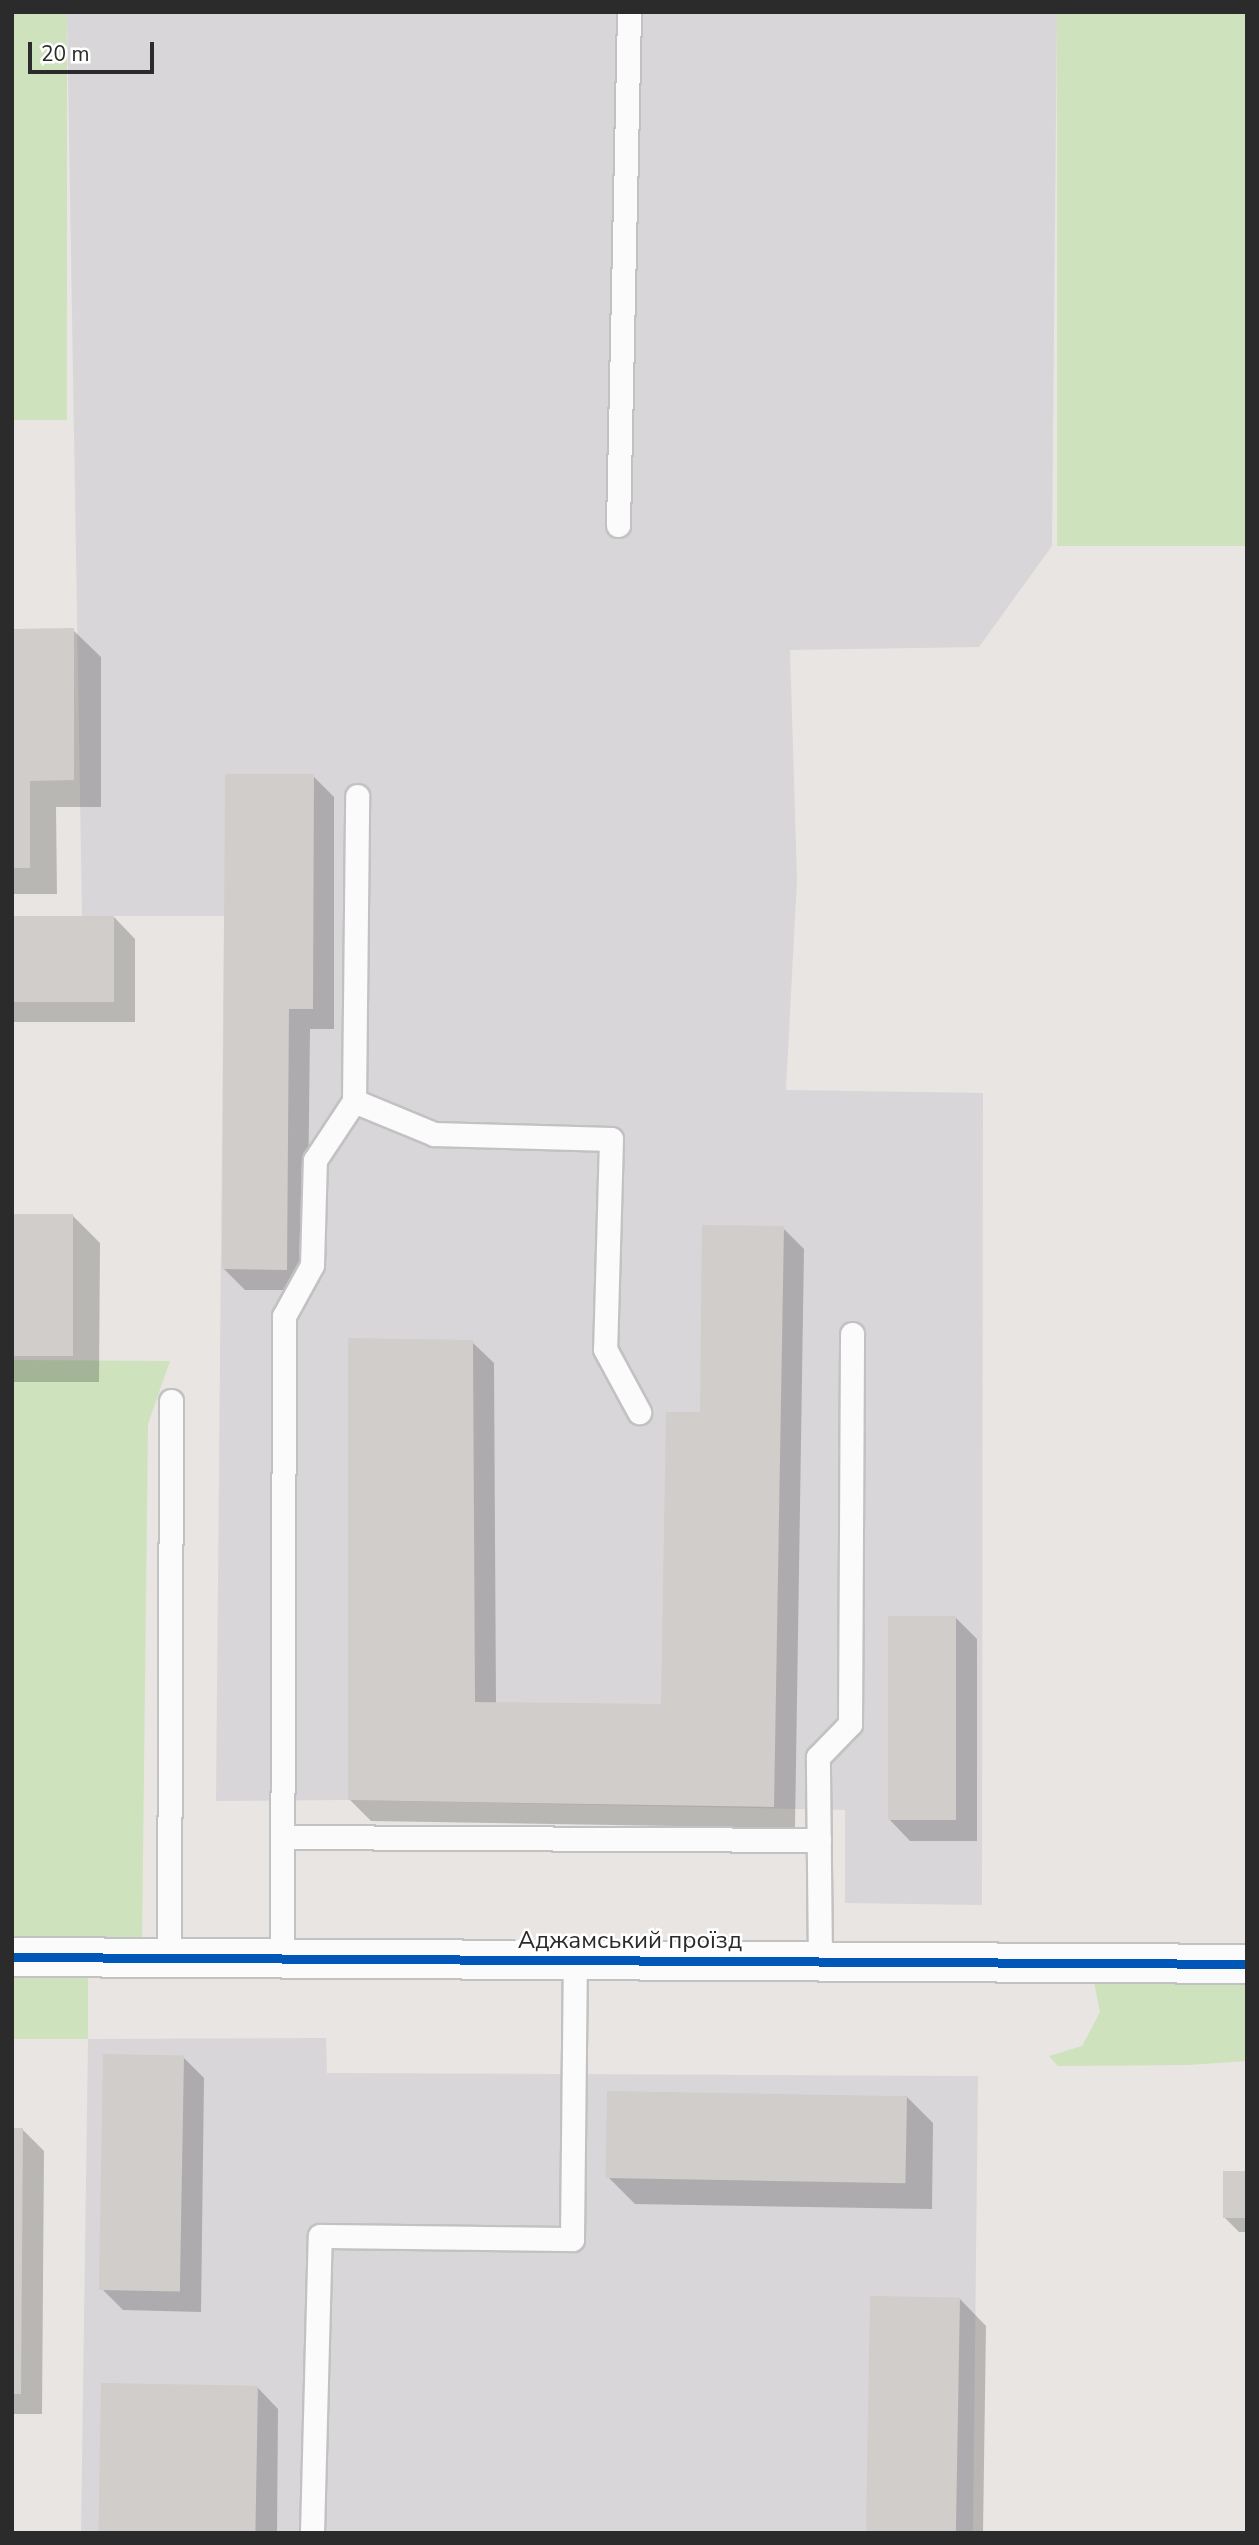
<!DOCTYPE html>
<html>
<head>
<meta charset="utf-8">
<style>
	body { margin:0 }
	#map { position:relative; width:1259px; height:2545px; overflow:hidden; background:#e8e5e2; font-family:"Nunito Sans",sans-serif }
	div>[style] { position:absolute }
	.industrial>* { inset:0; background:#d9d6d9 }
	.green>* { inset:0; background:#cee2bd; transform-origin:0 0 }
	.shadow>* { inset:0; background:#0003 }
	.building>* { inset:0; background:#d0cdcb; transform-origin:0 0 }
	.roads { filter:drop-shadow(2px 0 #c2c2c2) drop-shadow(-2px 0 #c2c2c2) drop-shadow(0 2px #c2c2c2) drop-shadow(0 -2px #c2c2c2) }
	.service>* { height:23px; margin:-11.5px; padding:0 11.5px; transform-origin:11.5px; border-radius:11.5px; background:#fcfbfb }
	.minor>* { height:38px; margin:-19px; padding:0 19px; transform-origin:19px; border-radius:19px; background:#fcfbfb }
	.cycleway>* { height:9px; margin:-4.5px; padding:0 4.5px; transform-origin:4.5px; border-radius:4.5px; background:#0057b8 }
	span { translate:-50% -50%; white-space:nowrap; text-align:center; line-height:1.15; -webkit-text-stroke:5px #fff; paint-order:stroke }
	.street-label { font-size:24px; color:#2b2b2b }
	.frame { position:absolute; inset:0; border:14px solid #2b2b2b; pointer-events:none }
	.scale { position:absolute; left:28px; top:42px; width:126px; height:32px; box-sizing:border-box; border:4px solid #2b2b2b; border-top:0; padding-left:9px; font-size:21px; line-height:24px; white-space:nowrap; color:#2b2b2b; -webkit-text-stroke:5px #fff; paint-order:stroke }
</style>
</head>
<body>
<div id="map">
	<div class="industrial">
		<i style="clip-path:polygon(67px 12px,1057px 12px,1052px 546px,979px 647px,790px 650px,797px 879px,786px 1090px,983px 1093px,982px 1905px,845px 1903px,845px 1810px,348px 1800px,216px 1801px,224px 916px,82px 916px)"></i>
		<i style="clip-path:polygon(326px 2038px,327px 2073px,978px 2076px,973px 2533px,81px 2533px,88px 2039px)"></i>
	</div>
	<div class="green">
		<i style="left:12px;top:12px;width:55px;height:408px"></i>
		<i style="left:1057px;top:12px;width:190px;height:534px"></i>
		<i style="clip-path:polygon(12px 1360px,170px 1361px,148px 1424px,142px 1943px,12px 1942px)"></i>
		<i style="left:88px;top:1970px;width:69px;height:76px;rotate:90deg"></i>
		<i style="clip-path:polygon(1247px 1980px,1247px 2061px,1187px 2065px,1058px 2066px,1049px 2056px,1082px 2046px,1100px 2012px,1094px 1982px)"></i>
	</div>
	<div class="shadow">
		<i style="clip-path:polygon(73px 630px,101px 657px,101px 807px,56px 807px,57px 894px,12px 894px,12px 631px)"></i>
		<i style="clip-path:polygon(313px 776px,334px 797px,334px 1029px,310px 1029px,307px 1290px,245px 1290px,224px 1269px)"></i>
		<i style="clip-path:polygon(12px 917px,114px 917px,135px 939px,135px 1022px,12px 1022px)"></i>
		<i style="clip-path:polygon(12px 1216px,73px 1216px,100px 1243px,99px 1382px,12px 1382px)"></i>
		<i style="clip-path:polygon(783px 1228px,804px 1249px,795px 1828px,371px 1821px,350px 1800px,472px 1342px,494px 1363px,496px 1704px,663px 1706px,701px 1414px)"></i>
		<i style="clip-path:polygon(956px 1618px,977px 1639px,977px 1841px,910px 1841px,889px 1819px)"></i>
		<i style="clip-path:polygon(183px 2057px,204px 2078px,201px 2312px,123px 2310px,102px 2289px)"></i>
		<i style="clip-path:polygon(906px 2096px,933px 2123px,932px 2209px,635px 2204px,608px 2177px)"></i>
		<i style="clip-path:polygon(12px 2130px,23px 2130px,44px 2151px,42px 2414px,12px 2414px)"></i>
		<i style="clip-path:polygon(1247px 2173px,1247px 2232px,1239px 2232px,1224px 2217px)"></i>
		<i style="clip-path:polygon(959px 2298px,986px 2326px,983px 2533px,868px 2533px)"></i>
		<i style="clip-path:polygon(257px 2387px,278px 2409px,277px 2533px,101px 2533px)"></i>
	</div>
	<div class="building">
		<i style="clip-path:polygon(74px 628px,74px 780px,30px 781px,30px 868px,12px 868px,12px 629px)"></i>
		<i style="clip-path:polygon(225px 774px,314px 774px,313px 1009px,289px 1009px,287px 1270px,222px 1269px)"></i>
		<i style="left:12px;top:916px;width:102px;height:86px"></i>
		<i style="left:12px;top:1214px;width:61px;height:142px"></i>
		<i style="clip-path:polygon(702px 1225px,784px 1226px,774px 1807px,348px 1800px,348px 1338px,473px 1340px,475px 1702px,661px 1704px,666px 1412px,700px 1412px)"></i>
		<i style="left:888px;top:1616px;width:68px;height:204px"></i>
		<i style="left:103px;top:2054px;width:81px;height:236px;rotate:1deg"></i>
		<i style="left:607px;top:2091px;width:300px;height:87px;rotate:1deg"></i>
		<i style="clip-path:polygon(12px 2128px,23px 2128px,21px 2394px,12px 2394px)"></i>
		<i style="left:1223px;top:2171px;width:24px;height:47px"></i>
		<i style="left:870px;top:2296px;width:90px;height:237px;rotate:1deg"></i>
		<i style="left:101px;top:2383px;width:157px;height:150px;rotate:1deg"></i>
	</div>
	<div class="roads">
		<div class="service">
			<i style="left:618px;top:525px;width:513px;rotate:-88.77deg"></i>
			<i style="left:354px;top:1101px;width:87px;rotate:22.4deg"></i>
			<i style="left:434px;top:1134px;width:177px;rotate:1.6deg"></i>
			<i style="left:611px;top:1139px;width:210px;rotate:91.6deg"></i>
			<i style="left:605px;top:1349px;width:72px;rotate:61.6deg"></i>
			<i style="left:282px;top:1837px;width:537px;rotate:0.32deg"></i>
			<i style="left:169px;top:1957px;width:556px;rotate:-89.79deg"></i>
			<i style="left:282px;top:1958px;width:642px;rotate:-89.82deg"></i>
			<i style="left:284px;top:1316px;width:58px;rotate:-61.2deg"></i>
			<i style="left:312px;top:1265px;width:105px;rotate:-88.4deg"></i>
			<i style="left:315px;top:1160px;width:71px;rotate:-56.5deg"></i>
			<i style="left:354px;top:1101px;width:305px;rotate:-89.4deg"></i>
			<i style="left:820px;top:1961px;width:204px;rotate:-90.6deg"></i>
			<i style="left:818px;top:1757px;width:46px;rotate:-45.9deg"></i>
			<i style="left:850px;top:1724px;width:390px;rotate:-89.7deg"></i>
			<i style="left:312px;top:2533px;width:297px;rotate:-88.5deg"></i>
			<i style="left:320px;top:2236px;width:252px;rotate:0.7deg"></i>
			<i style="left:572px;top:2239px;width:279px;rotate:-89.4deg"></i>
		</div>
		<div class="minor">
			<i style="left:12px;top:1957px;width:1235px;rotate:0.32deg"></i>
		</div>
	</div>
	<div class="cycleway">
		<i style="left:12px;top:1957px;width:1235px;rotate:0.32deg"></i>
	</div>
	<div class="street-label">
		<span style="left:630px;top:1941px">Аджамський проїзд</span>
	</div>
	<div class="frame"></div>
	<div class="scale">20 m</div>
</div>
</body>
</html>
